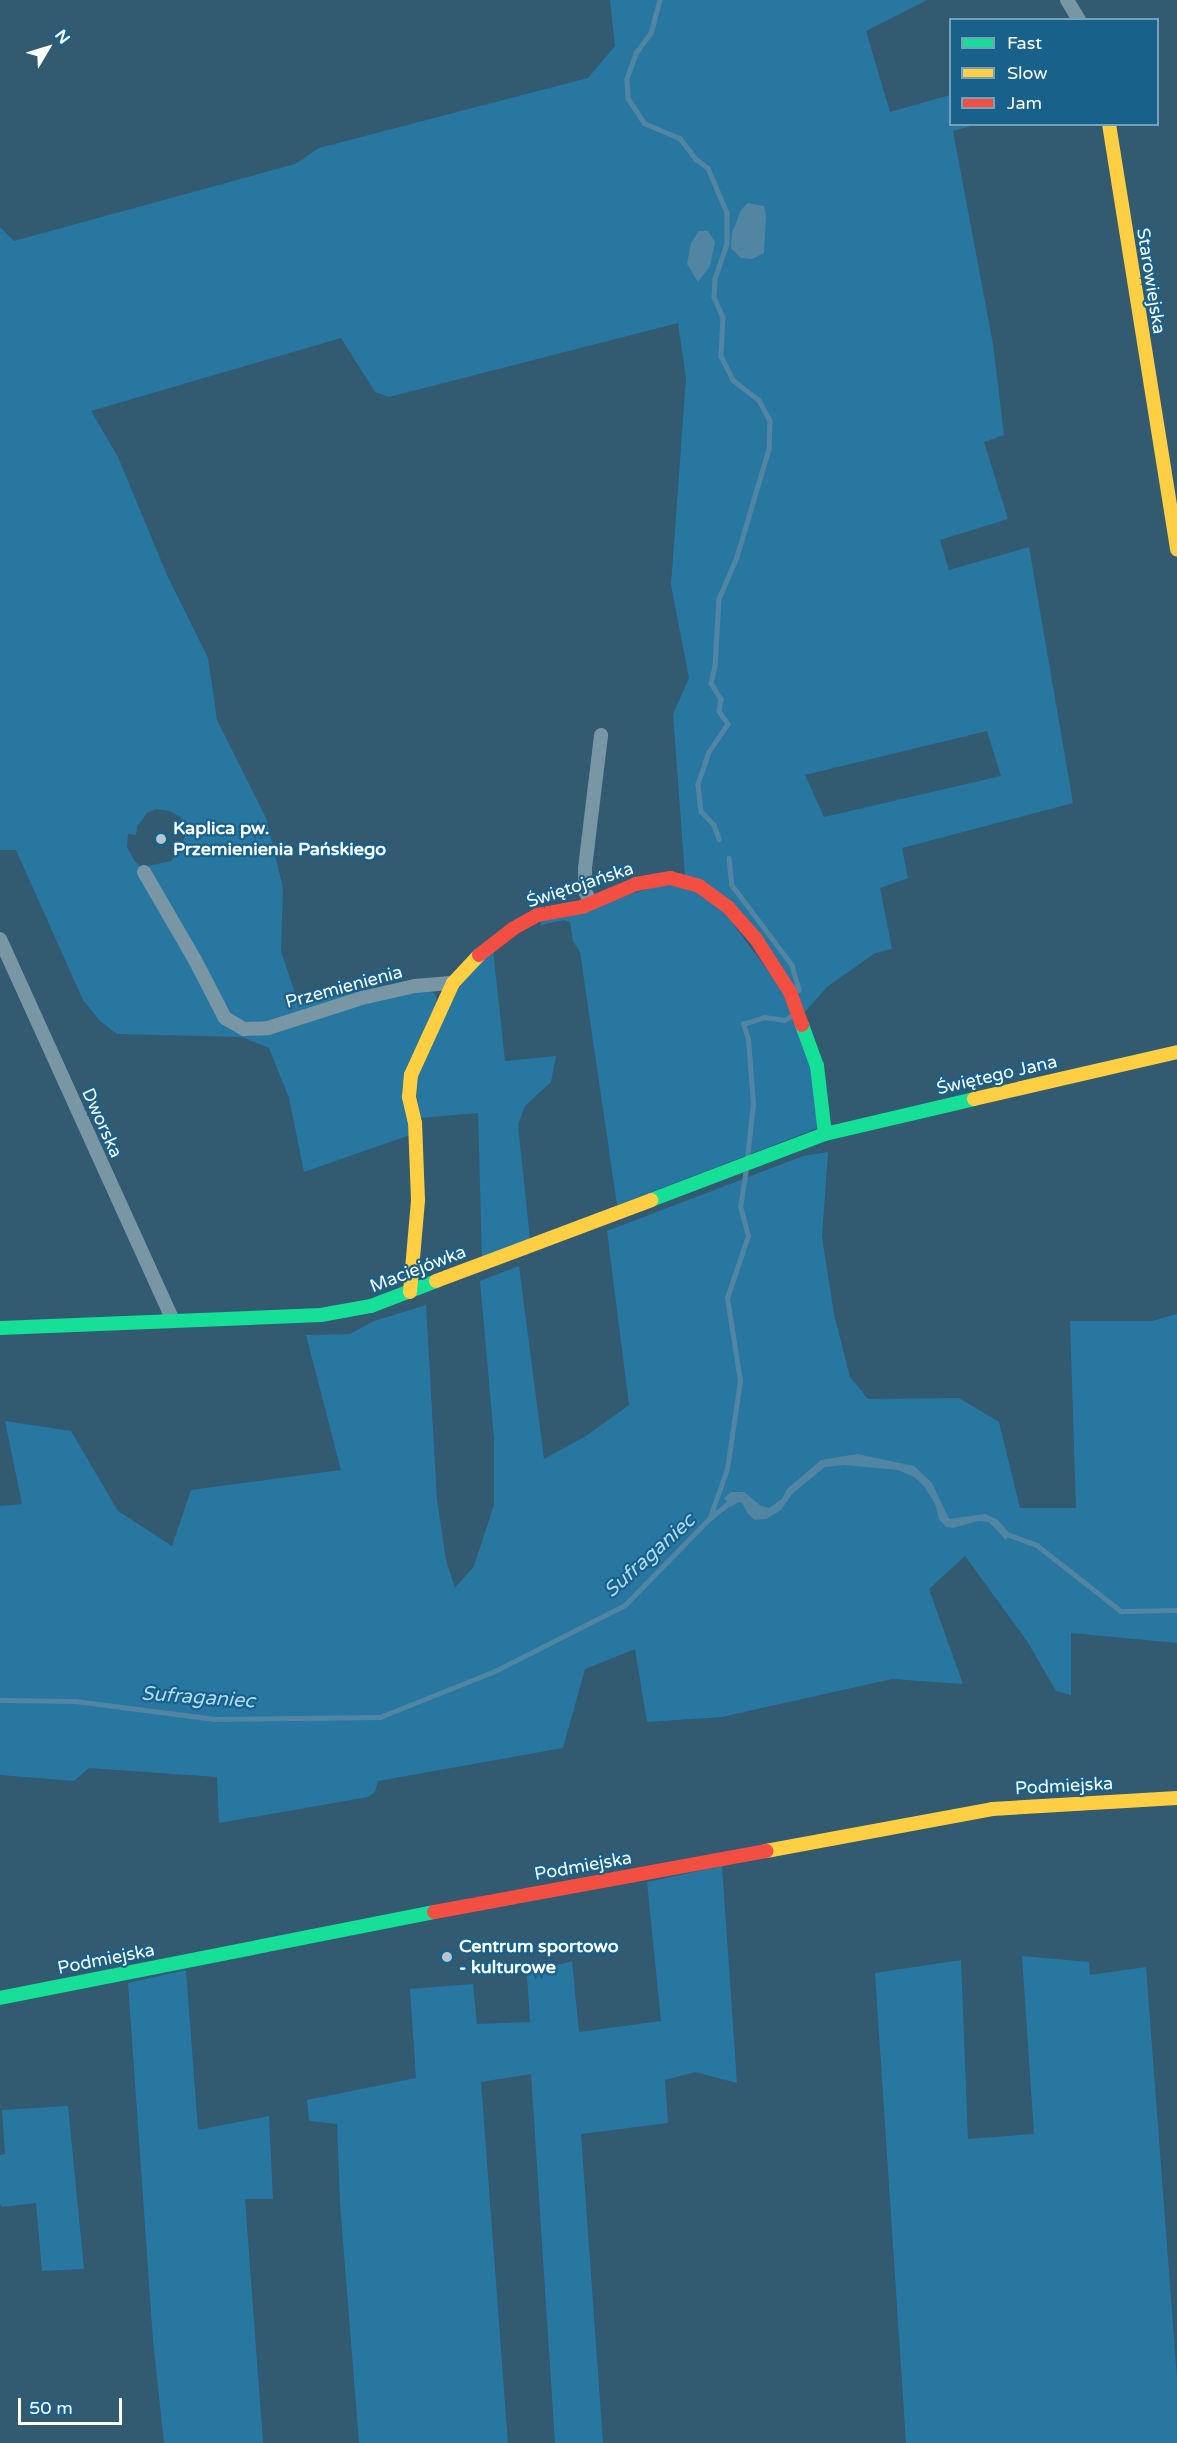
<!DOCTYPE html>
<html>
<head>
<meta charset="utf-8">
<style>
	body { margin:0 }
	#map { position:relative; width:1177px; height:2443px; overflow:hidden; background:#325a71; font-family:"Varela Round",sans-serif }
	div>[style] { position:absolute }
	.green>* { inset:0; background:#2877a0 }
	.water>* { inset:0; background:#5285a2 }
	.stream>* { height:4.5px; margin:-2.25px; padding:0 2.25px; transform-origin:2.25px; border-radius:2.25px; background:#5285a2 }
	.street>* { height:14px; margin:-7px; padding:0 7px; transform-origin:7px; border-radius:7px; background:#7996a5 }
	.fast>* { height:14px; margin:-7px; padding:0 7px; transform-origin:7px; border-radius:7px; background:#16e098 }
	.slow>* { height:14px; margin:-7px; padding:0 7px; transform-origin:7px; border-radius:7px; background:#ffcf43 }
	.jam>* { height:14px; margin:-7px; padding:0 7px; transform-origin:7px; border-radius:7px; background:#f24e42 }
	.dots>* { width:16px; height:16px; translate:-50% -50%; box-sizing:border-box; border:3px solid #18618b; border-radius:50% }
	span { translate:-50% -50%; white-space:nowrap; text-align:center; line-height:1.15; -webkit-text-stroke:4.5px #18618b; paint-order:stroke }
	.street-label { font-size:18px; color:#fff }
	.poi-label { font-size:18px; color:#fff; font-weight:700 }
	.left { translate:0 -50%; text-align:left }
	.water-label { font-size:20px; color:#addcf5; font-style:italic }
	.legend { position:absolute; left:949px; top:18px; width:210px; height:108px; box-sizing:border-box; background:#18618b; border:2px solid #74a0b9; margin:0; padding:8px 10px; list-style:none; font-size:18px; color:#fff }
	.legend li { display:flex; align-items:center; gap:12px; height:30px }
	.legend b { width:30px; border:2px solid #74a0b9 }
	.north { position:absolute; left:18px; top:18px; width:60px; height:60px; -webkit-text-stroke:4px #18618b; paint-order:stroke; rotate:52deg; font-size:16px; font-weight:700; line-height:24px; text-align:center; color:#fff }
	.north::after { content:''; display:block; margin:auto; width:21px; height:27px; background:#fff; clip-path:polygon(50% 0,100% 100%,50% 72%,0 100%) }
	.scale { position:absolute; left:18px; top:2398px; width:104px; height:27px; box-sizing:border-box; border:3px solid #fff; border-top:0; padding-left:8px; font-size:18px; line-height:21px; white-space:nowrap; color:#fff; -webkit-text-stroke:4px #18618b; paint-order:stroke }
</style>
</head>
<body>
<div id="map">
	<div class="green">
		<i style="clip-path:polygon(evenodd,610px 0,927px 0,866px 31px,890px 112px,950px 95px,950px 124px,975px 125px,953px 131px,993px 344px,1004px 435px,984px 442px,1008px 519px,940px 540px,949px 570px,1029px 547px,1073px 803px,902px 848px,908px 878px,880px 888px,892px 949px,875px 953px,827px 987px,803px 1014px,791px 981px,685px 876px,673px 714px,689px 678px,671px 585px,686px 378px,678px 323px,389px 397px,375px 392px,341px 338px,91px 411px,118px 457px,167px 575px,208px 658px,217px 720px,266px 818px,283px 888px,281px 951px,298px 1002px,382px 987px,427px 990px,435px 994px,437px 1003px,412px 1062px,410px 1135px,304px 1172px,289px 1098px,269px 1048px,242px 1037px,117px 1034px,100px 1021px,83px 1000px,16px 850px,0 850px,0 227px,14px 241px,295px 164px,319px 148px,588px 78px,615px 46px,610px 0,987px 731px,1001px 776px,824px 817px,805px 775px,987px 731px,610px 0,156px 809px,169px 811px,181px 817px,186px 833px,181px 848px,171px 861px,148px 866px,144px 871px,134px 860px,127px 847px,128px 834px,136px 835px,137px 827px,147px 813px,156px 809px)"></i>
		<i style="clip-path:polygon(669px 883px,696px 892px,724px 912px,786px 995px,811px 1064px,818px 1128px,617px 1205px,580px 952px,573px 941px,570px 922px,564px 920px,541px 925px,540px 920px)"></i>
		<i style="clip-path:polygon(493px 949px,505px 1061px,556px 1056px,551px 1082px,525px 1106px,518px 1125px,530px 1239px,482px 1258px,478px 1113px,420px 1118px,415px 1080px,454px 993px)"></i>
		<i style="clip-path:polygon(828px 1152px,822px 1237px,834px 1314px,850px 1377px,868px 1399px,959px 1398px,999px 1422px,1020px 1508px,1076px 1508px,1070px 1321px,1152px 1321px,1177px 1314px,1177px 1643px,1071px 1633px,1071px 1695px,1056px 1691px,1027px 1641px,965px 1556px,929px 1589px,963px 1684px,892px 1679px,722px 1717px,647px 1722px,635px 1649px,585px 1669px,563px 1748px,378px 1781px,375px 1792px,368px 1797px,219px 1823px,217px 1777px,89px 1768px,74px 1781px,0 1775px,0 1506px,22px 1504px,5px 1421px,71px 1431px,118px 1511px,172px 1546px,191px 1490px,341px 1470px,306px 1335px,350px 1334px,374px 1321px,426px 1305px,437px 1500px,446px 1560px,455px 1588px,474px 1566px,494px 1505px,494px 1438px,480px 1281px,519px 1266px,544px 1459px,586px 1436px,629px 1405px,607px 1231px,803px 1156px)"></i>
		<i style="clip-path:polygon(722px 1866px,737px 2083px,695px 2072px,665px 2080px,668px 2123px,581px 2134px,603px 2443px,555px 2443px,531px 2074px,481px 2082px,508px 2443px,359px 2443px,340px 2203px,337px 2124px,309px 2121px,307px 2100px,416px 2078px,410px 1989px,473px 1984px,477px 2024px,530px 2022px,527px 1974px,572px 1961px,579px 2032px,661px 2021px,647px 1882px)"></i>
		<i style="clip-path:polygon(1022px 1956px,1089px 1962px,1090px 1975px,1146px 1967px,1177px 2378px,1177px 2443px,906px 2443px,875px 1973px,961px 1960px,968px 2139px,1034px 2134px)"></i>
		<i style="clip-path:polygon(186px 1970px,198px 2130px,269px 2116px,273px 2199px,245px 2199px,263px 2443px,164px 2443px,153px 2340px,128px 1983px)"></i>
		<i style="clip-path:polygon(68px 2106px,84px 2269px,42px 2271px,36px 2203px,2px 2207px,0 2204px,0 2155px,5px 2154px,2px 2110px)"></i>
	</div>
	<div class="water">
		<i style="clip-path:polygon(748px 203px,764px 206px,766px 215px,764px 253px,752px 259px,741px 258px,731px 248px,732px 233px,741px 210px)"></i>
		<i style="clip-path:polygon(699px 231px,708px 231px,715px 242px,710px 266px,698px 282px,687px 264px,691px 243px)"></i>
		<i style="clip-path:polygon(857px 1454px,914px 1466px,932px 1483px,949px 1519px,985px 1514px,998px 1520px,1010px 1534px,1006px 1540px,989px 1522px,978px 1521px,953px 1528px,946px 1527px,939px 1519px,935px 1504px,924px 1486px,914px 1477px,898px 1470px,844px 1465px,825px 1467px,792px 1494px,781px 1510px,766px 1519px,755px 1520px,748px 1514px,742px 1503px,738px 1502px,731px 1507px,724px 1498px,731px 1492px,744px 1492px,761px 1506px,769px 1508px,782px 1499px,787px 1489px,821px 1460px)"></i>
	</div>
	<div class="stream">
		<i style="left:660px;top:0;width:34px;rotate:105deg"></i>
		<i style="left:651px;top:33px;width:26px;rotate:126deg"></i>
		<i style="left:636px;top:54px;width:27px;rotate:110deg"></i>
		<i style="left:627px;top:79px;width:19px;rotate:87deg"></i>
		<i style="left:628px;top:98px;width:30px;rotate:57deg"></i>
		<i style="left:644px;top:123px;width:39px;rotate:23deg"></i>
		<i style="left:680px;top:138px;width:26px;rotate:53deg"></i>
		<i style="left:696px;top:159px;width:15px;rotate:37deg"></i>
		<i style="left:708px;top:168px;width:49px;rotate:67.1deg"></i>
		<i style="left:727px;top:213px;width:31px;rotate:90deg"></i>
		<i style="left:727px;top:244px;width:36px;rotate:109deg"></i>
		<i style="left:715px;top:278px;width:19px;rotate:93deg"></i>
		<i style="left:714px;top:297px;width:22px;rotate:66deg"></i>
		<i style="left:723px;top:317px;width:39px;rotate:93deg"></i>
		<i style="left:721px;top:356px;width:27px;rotate:63deg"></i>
		<i style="left:733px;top:380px;width:33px;rotate:38deg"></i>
		<i style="left:759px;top:400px;width:24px;rotate:62deg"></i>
		<i style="left:770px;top:421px;width:28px;rotate:92deg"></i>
		<i style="left:769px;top:449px;width:113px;rotate:106.5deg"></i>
		<i style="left:737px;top:557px;width:46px;rotate:113.2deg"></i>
		<i style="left:719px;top:599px;width:67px;rotate:93.4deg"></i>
		<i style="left:715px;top:666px;width:17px;rotate:103deg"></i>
		<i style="left:711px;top:683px;width:19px;rotate:58deg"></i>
		<i style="left:721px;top:699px;width:12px;rotate:99deg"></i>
		<i style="left:719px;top:711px;width:16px;rotate:55deg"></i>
		<i style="left:728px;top:724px;width:34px;rotate:124deg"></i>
		<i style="left:709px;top:752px;width:34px;rotate:109deg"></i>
		<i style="left:698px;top:784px;width:27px;rotate:84deg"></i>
		<i style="left:701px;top:811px;width:19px;rotate:47deg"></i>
		<i style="left:714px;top:825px;width:15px;rotate:70deg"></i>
		<i style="left:729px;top:858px;width:27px;rotate:84deg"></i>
		<i style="left:732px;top:885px;width:100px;rotate:53.1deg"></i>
		<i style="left:792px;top:965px;width:26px;rotate:74deg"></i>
		<i style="left:747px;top:1158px;width:54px;rotate:-83.7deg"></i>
		<i style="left:753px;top:1104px;width:65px;rotate:-94.4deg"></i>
		<i style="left:748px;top:1039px;width:16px;rotate:-108deg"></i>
		<i style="left:743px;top:1024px;width:22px;rotate:-18deg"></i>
		<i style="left:764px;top:1017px;width:21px;rotate:8deg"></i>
		<i style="left:785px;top:1020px;width:11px;rotate:-34deg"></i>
		<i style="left:710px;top:1517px;width:51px;rotate:-70.5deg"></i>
		<i style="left:727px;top:1469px;width:89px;rotate:-81.6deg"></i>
		<i style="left:740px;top:1381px;width:84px;rotate:-98.9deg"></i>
		<i style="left:727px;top:1298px;width:65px;rotate:-71.3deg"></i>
		<i style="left:748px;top:1236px;width:30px;rotate:-105deg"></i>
		<i style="left:740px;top:1207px;width:37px;rotate:-81deg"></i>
		<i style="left:1004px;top:1533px;width:35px;rotate:20deg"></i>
		<i style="left:1037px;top:1545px;width:107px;rotate:38.2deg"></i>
		<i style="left:1121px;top:1611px;width:56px;rotate:-1deg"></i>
		<i style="left:0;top:1700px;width:75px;rotate:0.8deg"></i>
		<i style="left:75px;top:1701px;width:141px;rotate:7.3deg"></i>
		<i style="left:215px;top:1719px;width:165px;rotate:-0.7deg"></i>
		<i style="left:380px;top:1717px;width:124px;rotate:-21.8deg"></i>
		<i style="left:495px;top:1671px;width:146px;rotate:-26.9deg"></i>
		<i style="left:625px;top:1605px;width:120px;rotate:-45.7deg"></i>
		<i style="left:709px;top:1519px;width:28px;rotate:-39deg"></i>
	</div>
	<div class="street">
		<i style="left:1067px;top:0;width:23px;rotate:59deg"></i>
		<i style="left:144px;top:872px;width:102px;rotate:59.9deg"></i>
		<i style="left:195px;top:960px;width:65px;rotate:62.7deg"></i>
		<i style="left:225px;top:1018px;width:22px;rotate:30deg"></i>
		<i style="left:244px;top:1029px;width:24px;rotate:-2deg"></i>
		<i style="left:268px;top:1028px;width:99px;rotate:-17.7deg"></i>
		<i style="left:362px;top:998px;width:54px;rotate:-12.8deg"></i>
		<i style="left:415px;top:986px;width:38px;rotate:-5deg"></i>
		<i style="left:591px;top:903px;width:13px;rotate:-117deg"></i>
		<i style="left:585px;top:891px;width:23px;rotate:-90deg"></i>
		<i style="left:585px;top:868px;width:134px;rotate:-83.1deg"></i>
		<i style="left:0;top:939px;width:419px;rotate:65.6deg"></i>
	</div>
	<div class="fast">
		<i style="left:802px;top:1025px;width:44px;rotate:69.9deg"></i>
		<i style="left:817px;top:1066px;width:68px;rotate:83.3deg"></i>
		<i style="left:651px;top:1200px;width:186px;rotate:-20.8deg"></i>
		<i style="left:825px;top:1134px;width:153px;rotate:-13.2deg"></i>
		<i style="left:0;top:1328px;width:321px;rotate:-2.3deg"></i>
		<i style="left:321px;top:1315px;width:51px;rotate:-10.2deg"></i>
		<i style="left:371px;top:1306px;width:70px;rotate:-21deg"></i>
		<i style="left:0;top:1998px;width:442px;rotate:-11.2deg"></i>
	</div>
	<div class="slow">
		<i style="left:1109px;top:124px;width:431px;rotate:80.9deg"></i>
		<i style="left:974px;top:1099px;width:208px;rotate:-13deg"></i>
		<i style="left:436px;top:1281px;width:230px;rotate:-20.6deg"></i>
		<i style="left:410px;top:1292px;width:92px;rotate:-85deg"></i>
		<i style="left:418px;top:1200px;width:77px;rotate:-92.2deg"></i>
		<i style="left:415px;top:1123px;width:27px;rotate:-103deg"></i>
		<i style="left:409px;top:1097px;width:22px;rotate:-85deg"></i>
		<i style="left:411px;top:1075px;width:101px;rotate:-65.5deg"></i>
		<i style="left:453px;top:983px;width:38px;rotate:-47deg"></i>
		<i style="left:766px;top:1851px;width:230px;rotate:-10.5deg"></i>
		<i style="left:992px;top:1809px;width:185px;rotate:-3.4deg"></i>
	</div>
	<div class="jam">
		<i style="left:479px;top:955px;width:44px;rotate:-37.6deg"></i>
		<i style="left:514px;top:928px;width:26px;rotate:-29deg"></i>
		<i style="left:537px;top:915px;width:46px;rotate:-10.1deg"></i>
		<i style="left:582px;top:907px;width:59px;rotate:-23.1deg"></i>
		<i style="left:636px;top:884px;width:35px;rotate:-10deg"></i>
		<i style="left:670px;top:878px;width:30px;rotate:15deg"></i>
		<i style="left:699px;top:886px;width:36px;rotate:36deg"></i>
		<i style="left:728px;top:907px;width:43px;rotate:48.8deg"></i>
		<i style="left:756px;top:939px;width:63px;rotate:57.3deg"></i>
		<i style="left:790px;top:992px;width:35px;rotate:70deg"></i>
		<i style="left:434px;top:1912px;width:338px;rotate:-10.4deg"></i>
	</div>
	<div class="dots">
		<i style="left:161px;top:839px;background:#b7c5cd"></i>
		<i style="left:447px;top:1957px;background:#b7c5cd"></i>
	</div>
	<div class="street-label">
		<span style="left:1151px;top:281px;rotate:81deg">Starowiejska</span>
		<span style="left:580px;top:885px;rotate:-18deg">Świętojańska</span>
		<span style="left:344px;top:987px;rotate:-15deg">Przemienienia</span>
		<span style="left:997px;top:1075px;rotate:-13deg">Świętego Jana</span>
		<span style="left:102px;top:1123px;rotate:66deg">Dworska</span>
		<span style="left:418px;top:1269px;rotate:-21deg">Maciejówka</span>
		<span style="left:1064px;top:1786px;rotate:-3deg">Podmiejska</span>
		<span style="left:583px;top:1866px;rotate:-10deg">Podmiejska</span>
		<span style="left:106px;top:1959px;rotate:-11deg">Podmiejska</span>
	</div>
	<div class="poi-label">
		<span class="left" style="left:173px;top:839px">Kaplica pw.<br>Przemienienia Pańskiego</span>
		<span class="left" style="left:459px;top:1957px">Centrum sportowo<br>- kulturowe</span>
	</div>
	<div class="water-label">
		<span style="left:650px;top:1556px;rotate:-42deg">Sufraganiec</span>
		<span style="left:198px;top:1698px;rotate:4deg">Sufraganiec</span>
	</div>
	<ul class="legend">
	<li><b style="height:8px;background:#16e098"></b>Fast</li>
	<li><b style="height:8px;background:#ffcf43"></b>Slow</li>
	<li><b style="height:8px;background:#f24e42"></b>Jam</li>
	</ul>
	<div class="north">N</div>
	<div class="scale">50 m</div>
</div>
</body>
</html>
